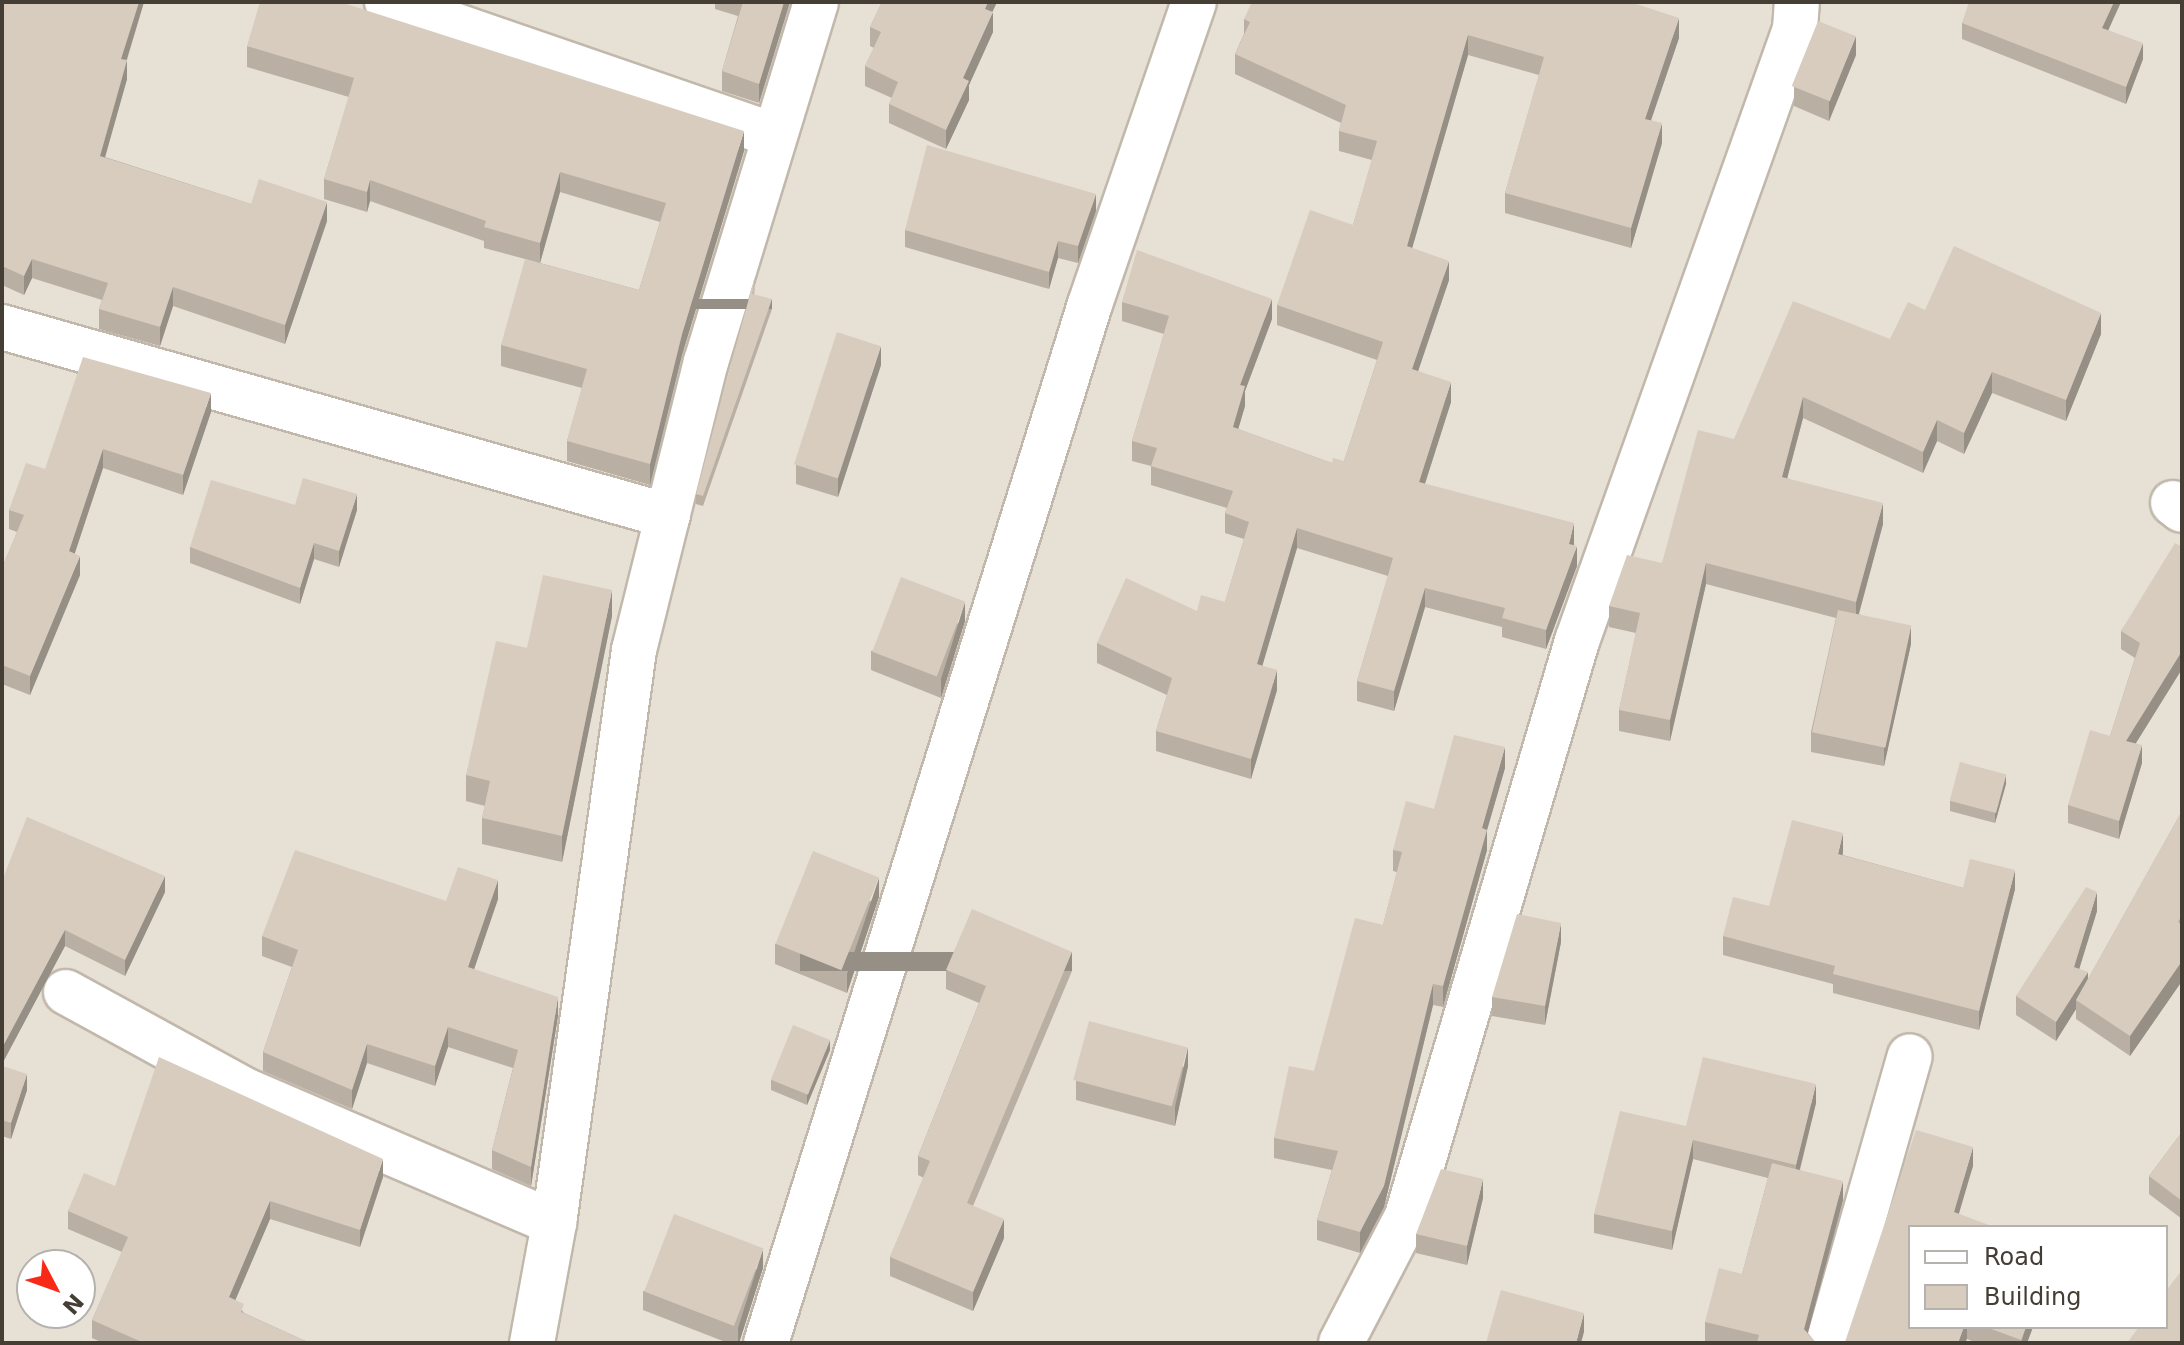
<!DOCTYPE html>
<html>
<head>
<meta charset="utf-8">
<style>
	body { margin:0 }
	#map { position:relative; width:2184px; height:1345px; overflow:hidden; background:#f3eee6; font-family:"DejaVu Sans",sans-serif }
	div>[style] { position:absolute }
	.residential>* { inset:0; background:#e7e0d4 }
	.roads { filter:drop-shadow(2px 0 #c1b8ab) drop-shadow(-2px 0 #c1b8ab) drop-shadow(0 2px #c1b8ab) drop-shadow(0 -2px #c1b8ab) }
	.street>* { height:44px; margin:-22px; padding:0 22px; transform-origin:22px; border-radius:22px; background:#fff }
	.wall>* { inset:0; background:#b9afa3 }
	.shaded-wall>* { inset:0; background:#968f85; transform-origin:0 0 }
	.building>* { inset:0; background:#d7ccbe; transform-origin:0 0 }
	span { translate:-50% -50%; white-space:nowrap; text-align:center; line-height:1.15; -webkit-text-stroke:6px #fff; paint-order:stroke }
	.frame { position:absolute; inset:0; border:4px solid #453e35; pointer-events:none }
	.legend { position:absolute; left:1908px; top:1225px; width:260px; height:104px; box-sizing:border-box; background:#fff; border:2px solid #b5b2ae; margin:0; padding:10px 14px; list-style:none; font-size:24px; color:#453e35 }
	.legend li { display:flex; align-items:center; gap:16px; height:40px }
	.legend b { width:40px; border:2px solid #b5b2ae }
	.north { position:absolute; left:16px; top:1249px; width:80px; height:80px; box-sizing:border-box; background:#fff; border:2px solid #b5b2ae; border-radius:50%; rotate:131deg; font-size:22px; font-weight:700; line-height:32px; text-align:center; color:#453e35 }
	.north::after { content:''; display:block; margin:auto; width:28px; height:36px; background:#f92917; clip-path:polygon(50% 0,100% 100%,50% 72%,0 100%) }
</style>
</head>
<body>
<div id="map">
	<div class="residential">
		<i style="clip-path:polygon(evenodd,2px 2px,2182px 2px,2182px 1343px,2px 1343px,2px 2px,1910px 1227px,2166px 1227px,2166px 1327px,1910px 1327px,1910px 1227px,2px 2px,32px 1265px,80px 1265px,80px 1313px,32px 1313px,32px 1265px)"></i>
	</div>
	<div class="roads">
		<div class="street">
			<i style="left:387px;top:2px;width:409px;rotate:19deg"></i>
			<i style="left:2px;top:327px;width:692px;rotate:15.84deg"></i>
			<i style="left:2173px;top:503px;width:11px;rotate:38deg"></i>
			<i style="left:66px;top:992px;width:209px;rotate:28.7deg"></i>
			<i style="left:249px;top:1092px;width:332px;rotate:23.2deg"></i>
			<i style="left:532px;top:1343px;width:122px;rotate:-79.6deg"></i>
			<i style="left:554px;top:1223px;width:579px;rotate:-82.05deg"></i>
			<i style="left:634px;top:650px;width:297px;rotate:-76deg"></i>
			<i style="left:706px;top:362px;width:376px;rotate:-73deg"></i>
			<i style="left:766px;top:1343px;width:1088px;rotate:-72.68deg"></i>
			<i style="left:1090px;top:304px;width:319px;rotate:-71deg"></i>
			<i style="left:1341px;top:1343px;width:143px;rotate:-62.5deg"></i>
			<i style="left:1407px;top:1216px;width:600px;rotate:-73.53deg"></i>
			<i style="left:1577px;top:641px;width:650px;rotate:-70.39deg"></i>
			<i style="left:1795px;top:29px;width:27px;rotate:-86deg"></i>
			<i style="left:1828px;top:1343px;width:298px;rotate:-74.1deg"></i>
		</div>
	</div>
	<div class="wall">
		<i style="clip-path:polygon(2px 2px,144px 2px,127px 60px,127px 79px,105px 157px,251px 204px,327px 221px,285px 344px,173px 306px,160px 346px,99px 329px,99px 309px,102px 300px,32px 278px,24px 295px,2px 285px)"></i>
		<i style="clip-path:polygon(715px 2px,790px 2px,759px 103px,722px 91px,722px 71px,738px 16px,715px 9px)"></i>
		<i style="clip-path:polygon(882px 2px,997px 2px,992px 12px,993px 32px,969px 85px,969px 100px,946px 149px,889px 123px,889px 104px,892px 98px,865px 86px,865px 66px,874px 48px,870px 46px,870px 27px)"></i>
		<i style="clip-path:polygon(2121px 2px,2108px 30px,2143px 59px,2126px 104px,1962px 39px,1962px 23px)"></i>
		<i style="clip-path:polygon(1244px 19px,1679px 38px,1651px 120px,1662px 143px,1631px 248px,1505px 213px,1505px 193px,1539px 75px,1468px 55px,1412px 248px,1449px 280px,1418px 371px,1451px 402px,1425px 484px,1574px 543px,1577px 566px,1546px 649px,1502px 637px,1502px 627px,1425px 607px,1394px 711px,1357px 701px,1357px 681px,1388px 576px,1297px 548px,1262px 666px,1277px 690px,1251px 779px,1156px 751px,1156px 731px,1167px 695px,1097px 663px,1097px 643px,1225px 602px,1244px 539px,1225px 533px,1225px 513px,1227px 508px,1151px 485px,1151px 466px,1132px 461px,1132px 441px,1164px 334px,1122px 321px,1122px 302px,1272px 319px,1245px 391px,1245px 406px,1238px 429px,1332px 463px,1344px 461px,1377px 360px,1277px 325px,1277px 305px,1353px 225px,1372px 160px,1339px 151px,1339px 131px,1341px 123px,1235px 74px,1235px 54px,1244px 34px)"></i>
		<i style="clip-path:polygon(evenodd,247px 46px,744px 151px,682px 355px,650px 485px,567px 461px,567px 441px,582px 388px,501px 366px,501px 345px,536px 262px,484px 248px,484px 241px,370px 201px,367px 212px,324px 199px,324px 179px,349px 97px,247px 67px,247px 46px,560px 192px,660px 222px,639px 290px,540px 263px,560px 192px)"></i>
		<i style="clip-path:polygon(1856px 55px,1829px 121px,1794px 106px,1794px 87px)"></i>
		<i style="clip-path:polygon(1096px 211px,1078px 263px,1058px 258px,1049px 289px,905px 247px,905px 230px)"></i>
		<i style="clip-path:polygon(755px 286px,754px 295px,772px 309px,703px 506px,696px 504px,696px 494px)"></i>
		<i style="clip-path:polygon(1925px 310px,2101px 334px,2066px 421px,1992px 393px,1964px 454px,1937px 441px,1923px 473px,1803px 418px,1787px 478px,1883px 524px,1859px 614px,1911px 644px,1884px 766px,1811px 752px,1811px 732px,1836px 618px,1706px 584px,1670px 741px,1619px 731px,1619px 710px,1636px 633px,1609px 627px,1609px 606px,1662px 563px,1734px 439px,1890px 339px)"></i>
		<i style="clip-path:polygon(881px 365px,838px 497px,796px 484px,796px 465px)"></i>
		<i style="clip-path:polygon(211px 412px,183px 495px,103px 468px,74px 554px,80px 575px,30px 695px,2px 684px,2px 568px,17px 532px,9px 529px,9px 510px,45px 469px)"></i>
		<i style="clip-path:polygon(295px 505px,357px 510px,339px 567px,314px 559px,300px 604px,190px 563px,190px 547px)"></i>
		<i style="clip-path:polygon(2182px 547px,2182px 669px,2136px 743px,2142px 763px,2119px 839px,2068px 823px,2068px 805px,2110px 736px,2135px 658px,2121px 649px,2121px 631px)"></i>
		<i style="clip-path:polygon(612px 616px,562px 862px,482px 844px,482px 818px,485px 806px,466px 801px,466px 775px,527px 648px)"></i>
		<i style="clip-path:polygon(965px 621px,941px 698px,871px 670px,871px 651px)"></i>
		<i style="clip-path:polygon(1505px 768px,1487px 830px,1487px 850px,1443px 1007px,1433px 1005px,1384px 1207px,1360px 1253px,1317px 1240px,1317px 1220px,1332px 1170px,1274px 1158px,1274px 1138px,1314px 1071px,1383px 925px,1397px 872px,1393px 871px,1393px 850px,1434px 809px)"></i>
		<i style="clip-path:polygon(2006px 784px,1995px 823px,1950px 811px,1950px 801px)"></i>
		<i style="clip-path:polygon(2182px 811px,2182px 981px,2130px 1056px,2076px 1019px,2076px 1009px,2056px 1041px,2016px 1015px,2016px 996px,2097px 911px,2079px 969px,2088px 979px)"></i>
		<i style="clip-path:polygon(1843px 852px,1843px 855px,1963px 888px,2015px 889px,1979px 1030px,1833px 993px,1833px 984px,1723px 955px,1723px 936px,1769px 906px)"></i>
		<i style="clip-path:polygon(2px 881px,165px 892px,125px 976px,65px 946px,2px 1064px)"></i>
		<i style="clip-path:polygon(879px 897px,847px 993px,775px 964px,775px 944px)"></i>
		<i style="clip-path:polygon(498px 899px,474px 969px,558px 1016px,531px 1186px,492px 1169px,492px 1150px,513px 1068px,448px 1047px,435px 1086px,367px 1063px,352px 1109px,263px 1071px,263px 1052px,292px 967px,262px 956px,262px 936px,446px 901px)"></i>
		<i style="clip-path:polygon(1561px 942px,1545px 1025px,1492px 1016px,1492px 997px)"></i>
		<i style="clip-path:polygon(946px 970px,1072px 971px,973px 1206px,1004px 1238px,973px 1311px,890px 1276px,890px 1257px,924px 1178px,918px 1175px,918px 1156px,979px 1003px,946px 989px)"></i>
		<i style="clip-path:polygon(830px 1050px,807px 1105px,771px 1090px,771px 1080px)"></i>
		<i style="clip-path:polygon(2px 1066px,27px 1090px,11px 1139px,2px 1136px)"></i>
		<i style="clip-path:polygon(1188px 1066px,1175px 1126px,1076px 1100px,1076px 1081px)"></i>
		<i style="clip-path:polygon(1816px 1103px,1800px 1170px,1843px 1200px,1808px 1333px,1816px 1343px,1713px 1343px,1705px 1341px,1705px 1322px,1742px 1274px,1768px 1178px,1693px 1159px,1672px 1250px,1594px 1233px,1594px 1214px,1686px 1126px)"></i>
		<i style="clip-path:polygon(2182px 1132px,2182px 1219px,2149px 1194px,2149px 1176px)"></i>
		<i style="clip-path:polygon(1973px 1166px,1910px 1327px,2033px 1327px,2027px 1343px,1977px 1343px,1967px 1339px,1845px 1342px)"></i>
		<i style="clip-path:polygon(383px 1177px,360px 1247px,270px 1219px,235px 1300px,244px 1313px,310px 1343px,103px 1343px,92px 1338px,92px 1320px,122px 1252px,68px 1229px,68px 1211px,115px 1186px)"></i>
		<i style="clip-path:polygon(1483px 1198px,1467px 1265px,1416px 1253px,1416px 1234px)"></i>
		<i style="clip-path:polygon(763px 1268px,739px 1343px,728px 1343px,643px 1310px,643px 1291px)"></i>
	</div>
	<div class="shaded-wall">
		<i style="clip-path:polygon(139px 2px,144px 2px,121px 78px,121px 59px)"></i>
		<i style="clip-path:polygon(784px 2px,790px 2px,759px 103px,759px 84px)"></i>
		<i style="clip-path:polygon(988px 2px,997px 2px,985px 28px,985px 9px)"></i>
		<i style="clip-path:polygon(2114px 2px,2121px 2px,2102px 44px,2102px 28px)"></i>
		<i style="clip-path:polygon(993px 12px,993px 32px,969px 85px,969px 100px,946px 149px,946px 130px,963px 78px)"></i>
		<i style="clip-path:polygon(1679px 18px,1679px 38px,1645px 138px,1645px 119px)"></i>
		<i style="clip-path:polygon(1468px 35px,1468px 55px,1407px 266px,1407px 246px)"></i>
		<i style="clip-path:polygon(1856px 36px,1856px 55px,1829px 121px,1829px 102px)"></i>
		<i style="clip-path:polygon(2143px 43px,2143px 59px,2126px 104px,2126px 87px)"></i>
		<i style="clip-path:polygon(127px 60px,127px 79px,100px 175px,100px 156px)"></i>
		<i style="clip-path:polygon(1662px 123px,1662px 143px,1631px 248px,1631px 228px)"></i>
		<i style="clip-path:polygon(744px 131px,744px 151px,682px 355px,650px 485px,650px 464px,682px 334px)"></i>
		<i style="clip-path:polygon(560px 172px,560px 192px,540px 263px,540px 243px)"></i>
		<i style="clip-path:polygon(370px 180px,370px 201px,367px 212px,367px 192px)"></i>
		<i style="clip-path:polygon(1096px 194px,1096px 211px,1078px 263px,1078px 246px)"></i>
		<i style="clip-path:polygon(327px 202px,327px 221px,285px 344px,285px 325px)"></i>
		<i style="clip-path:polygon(1058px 241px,1058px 258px,1049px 289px,1049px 272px)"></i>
		<i style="clip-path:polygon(32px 259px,32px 278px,24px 295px,24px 276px)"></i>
		<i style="clip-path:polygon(1449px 261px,1449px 280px,1412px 389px,1412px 369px)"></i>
		<i style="clip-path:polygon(173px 287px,173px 306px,160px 346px,160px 327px)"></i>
		<i style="left:772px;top:299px;width:10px;height:209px;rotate:90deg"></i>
		<i style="clip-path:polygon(1272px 299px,1272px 319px,1245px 391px,1245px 406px,1233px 447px,1233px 427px,1240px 385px)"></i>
		<i style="clip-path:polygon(2101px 313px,2101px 334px,2066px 421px,2066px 400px)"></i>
		<i style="clip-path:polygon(881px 346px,881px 365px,838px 497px,838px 478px)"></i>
		<i style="clip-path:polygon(1992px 372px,1992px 393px,1964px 454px,1964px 433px)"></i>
		<i style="clip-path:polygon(1451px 382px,1451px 402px,1419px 502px,1419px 482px)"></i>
		<i style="clip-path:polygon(211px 393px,211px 412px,183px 495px,183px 475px)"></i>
		<i style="clip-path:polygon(1803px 397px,1803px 418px,1782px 498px,1782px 477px)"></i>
		<i style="clip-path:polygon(1937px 420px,1937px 441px,1923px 473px,1923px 452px)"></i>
		<i style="clip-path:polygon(103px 449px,103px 468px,69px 571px,69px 551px)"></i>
		<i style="clip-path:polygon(357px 494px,357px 510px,339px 567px,339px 551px)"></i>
		<i style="clip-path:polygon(1883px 503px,1883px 524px,1856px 624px,1856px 602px)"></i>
		<i style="clip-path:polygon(1574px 523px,1574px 543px,1569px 564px,1569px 544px)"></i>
		<i style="clip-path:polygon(1297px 528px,1297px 548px,1257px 684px,1257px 664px)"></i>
		<i style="clip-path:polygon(314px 543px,314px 559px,300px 604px,300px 588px)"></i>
		<i style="clip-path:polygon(1577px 546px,1577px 566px,1546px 649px,1546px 630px)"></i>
		<i style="clip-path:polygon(80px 556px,80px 575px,30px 695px,30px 676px)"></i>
		<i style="clip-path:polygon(1706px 563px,1706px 584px,1670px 741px,1670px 720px)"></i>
		<i style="clip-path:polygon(1425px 588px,1425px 607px,1394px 711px,1394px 691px)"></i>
		<i style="clip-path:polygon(612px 590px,612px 616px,562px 862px,562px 836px)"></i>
		<i style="clip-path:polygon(965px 602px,965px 621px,941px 698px,941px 679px)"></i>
		<i style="clip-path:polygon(1911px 625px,1911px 644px,1884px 766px,1884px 747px)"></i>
		<i style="clip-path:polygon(2182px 651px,2182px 669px,2126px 759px,2126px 741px)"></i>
		<i style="clip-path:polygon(1277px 670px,1277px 690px,1251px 779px,1251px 759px)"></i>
		<i style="clip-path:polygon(2142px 745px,2142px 763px,2119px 839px,2119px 821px)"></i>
		<i style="clip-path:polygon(1505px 747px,1505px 768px,1485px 837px,1487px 830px,1487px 850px,1443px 1007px,1443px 986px,1482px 828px)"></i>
		<i style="clip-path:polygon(2006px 774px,2006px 784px,1995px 823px,1995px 813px)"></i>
		<i style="clip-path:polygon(1843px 833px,1843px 852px,1838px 873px,1838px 854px)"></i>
		<i style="clip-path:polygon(2015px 870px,2015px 889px,1979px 1030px,1979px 1011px)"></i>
		<i style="clip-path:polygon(165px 876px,165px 892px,125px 976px,125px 960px)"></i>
		<i style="clip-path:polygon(879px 878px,879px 897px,847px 993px,847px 974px)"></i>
		<i style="clip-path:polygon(498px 880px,498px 899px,468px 987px,468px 967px)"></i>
		<i style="clip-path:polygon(2097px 892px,2097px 911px,2074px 986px,2074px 967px)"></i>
		<i style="clip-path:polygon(1561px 923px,1561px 942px,1545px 1025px,1545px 1006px)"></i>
		<i style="clip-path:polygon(65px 930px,65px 946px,2px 1064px,2px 1048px)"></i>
		<i style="left:1072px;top:952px;width:19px;height:272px;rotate:90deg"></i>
		<i style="clip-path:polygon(2182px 961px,2182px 981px,2130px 1056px,2130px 1036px)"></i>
		<i style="clip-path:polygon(2088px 972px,2088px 992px,2076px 1000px,2076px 1009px,2056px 1041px,2056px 1022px)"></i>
		<i style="clip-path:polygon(1433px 984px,1433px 1005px,1384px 1207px,1360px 1253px,1360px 1232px)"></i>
		<i style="clip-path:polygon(558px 997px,558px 1016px,531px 1186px,531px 1167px)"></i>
		<i style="clip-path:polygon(448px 1027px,448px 1047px,435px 1086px,435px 1066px)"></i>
		<i style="clip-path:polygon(830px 1040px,830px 1050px,807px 1105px,807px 1095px)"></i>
		<i style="clip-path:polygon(367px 1044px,367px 1063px,352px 1109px,352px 1090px)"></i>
		<i style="clip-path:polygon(1188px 1047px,1188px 1066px,1175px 1126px,1175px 1107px)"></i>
		<i style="clip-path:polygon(27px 1074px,27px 1090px,11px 1139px,11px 1123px)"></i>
		<i style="clip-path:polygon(1816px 1084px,1816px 1103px,1796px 1184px,1796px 1165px)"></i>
		<i style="clip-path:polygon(1693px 1140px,1693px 1159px,1672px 1250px,1672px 1231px)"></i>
		<i style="clip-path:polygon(1973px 1147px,1973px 1166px,1955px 1227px,1954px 1212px)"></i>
		<i style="clip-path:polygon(383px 1159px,383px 1177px,360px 1247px,360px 1230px)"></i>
		<i style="clip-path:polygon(1483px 1179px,1483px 1198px,1467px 1265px,1467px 1246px)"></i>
		<i style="clip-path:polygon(1843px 1181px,1843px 1200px,1805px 1343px,1804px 1329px)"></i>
		<i style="clip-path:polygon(270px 1201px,270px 1219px,229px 1315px,229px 1297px)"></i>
		<i style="clip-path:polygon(1004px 1219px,1004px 1238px,973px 1311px,973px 1292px)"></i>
		<i style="clip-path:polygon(763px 1249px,763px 1268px,739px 1343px,738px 1343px,738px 1328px)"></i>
		<i style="clip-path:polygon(1584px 1313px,1584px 1332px,1581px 1343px,1576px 1343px)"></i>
		<i style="clip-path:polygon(1964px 1327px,1967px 1327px,1967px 1339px,1965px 1343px,1958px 1343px)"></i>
		<i style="clip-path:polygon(2026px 1327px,2033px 1327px,2027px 1343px,2021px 1343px)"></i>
	</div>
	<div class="building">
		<i style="clip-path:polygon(2px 2px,139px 2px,121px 59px,127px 60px,100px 156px,251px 204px,259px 179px,327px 202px,285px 325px,173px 287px,160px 327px,99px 309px,108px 283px,32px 259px,24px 276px,2px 266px)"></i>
		<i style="clip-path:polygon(260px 2px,340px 2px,744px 131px,682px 334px,650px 464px,567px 441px,587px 369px,501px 345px,525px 259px,639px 290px,666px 203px,560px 172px,540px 243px,484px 227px,486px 221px,370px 180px,367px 192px,324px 179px,354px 78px,247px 46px)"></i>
		<i style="clip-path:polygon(743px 2px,784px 2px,759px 84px,722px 71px)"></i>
		<i style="clip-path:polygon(882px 2px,988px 2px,985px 9px,993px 12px,963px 78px,969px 81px,946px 130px,889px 104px,898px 82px,865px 66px,881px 32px,870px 27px)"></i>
		<i style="clip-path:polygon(1252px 2px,1630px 2px,1679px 18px,1645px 119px,1662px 123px,1631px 228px,1505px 193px,1544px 57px,1468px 35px,1407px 246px,1449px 261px,1412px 369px,1451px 382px,1419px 482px,1574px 523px,1569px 544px,1577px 546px,1546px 630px,1502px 618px,1505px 608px,1425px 588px,1394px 691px,1357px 681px,1393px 558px,1297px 528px,1257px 664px,1277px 670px,1251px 759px,1156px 731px,1172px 678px,1097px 643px,1126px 578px,1197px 611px,1201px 595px,1225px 602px,1249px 522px,1225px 513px,1233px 491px,1151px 466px,1157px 448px,1132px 441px,1169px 316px,1122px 302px,1137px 250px,1272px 299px,1240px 385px,1245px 386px,1233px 427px,1332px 463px,1333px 458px,1344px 461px,1383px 342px,1277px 305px,1310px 210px,1353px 225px,1377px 141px,1339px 131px,1346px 105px,1235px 54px,1250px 22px,1244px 19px)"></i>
		<i style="clip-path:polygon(1969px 2px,2114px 2px,2102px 28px,2143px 43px,2126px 87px,1962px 23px)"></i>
		<i style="left:1818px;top:21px;width:41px;height:70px;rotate:22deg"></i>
		<i style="clip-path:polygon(927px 145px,1096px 194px,1078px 246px,1058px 241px,1049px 272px,905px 230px)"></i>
		<i style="clip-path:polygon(1954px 246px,2101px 313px,2066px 400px,1992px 372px,1964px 433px,1937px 420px,1923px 452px,1803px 397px,1782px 477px,1883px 503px,1856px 602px,1706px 563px,1670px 720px,1619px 710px,1640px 613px,1609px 606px,1627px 555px,1662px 563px,1698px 430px,1734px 439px,1793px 301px,1890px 339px,1908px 302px,1925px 310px)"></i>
		<i style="clip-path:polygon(755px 276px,752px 294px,772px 299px,703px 496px,696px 494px)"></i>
		<i style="left:837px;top:332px;width:46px;height:139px;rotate:18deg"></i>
		<i style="clip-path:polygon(83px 357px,211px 393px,183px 475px,103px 449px,69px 551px,80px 556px,30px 676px,2px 665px,2px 568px,24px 515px,9px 510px,26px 463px,45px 469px)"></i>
		<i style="clip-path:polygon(303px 478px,357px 494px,339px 551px,314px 543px,300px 588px,190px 547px,211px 480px,295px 505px)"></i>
		<i style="clip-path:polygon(2175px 543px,2182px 547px,2182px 651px,2126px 741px,2142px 745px,2119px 821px,2068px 805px,2090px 730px,2110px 736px,2140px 643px,2121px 631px)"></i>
		<i style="clip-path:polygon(543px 575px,612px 590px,562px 836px,482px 818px,490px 781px,466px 775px,496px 641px,527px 648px)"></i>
		<i style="left:901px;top:577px;width:69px;height:80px;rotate:21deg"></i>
		<i style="left:1838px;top:610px;width:75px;height:125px;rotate:12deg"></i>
		<i style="clip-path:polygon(1454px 735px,1505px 747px,1482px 828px,1487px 830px,1443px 986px,1433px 984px,1384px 1186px,1360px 1232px,1317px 1220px,1338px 1151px,1274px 1138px,1289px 1066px,1314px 1071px,1355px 918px,1383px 925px,1402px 852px,1393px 850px,1406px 801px,1434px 809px)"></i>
		<i style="left:1960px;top:762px;width:48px;height:40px;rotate:15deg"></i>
		<i style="clip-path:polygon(2182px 811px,2182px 915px,2178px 922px,2182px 925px,2182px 961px,2130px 1036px,2076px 1000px)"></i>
		<i style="clip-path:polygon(27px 817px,165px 876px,125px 960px,65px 930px,2px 1048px,2px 881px)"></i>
		<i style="clip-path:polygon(1792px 820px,1843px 833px,1838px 854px,1963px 888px,1970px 859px,2015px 870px,1979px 1011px,1833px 974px,1835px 966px,1723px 936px,1733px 897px,1769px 906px)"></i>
		<i style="clip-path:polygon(295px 850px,446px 901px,458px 867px,498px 880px,468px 967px,558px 997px,531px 1167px,492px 1150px,518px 1050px,448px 1027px,435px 1066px,367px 1044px,352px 1090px,263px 1052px,298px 950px,262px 936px)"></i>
		<i style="left:813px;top:851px;width:71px;height:100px;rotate:22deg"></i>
		<i style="clip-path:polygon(2086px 887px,2097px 892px,2074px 967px,2088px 972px,2056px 1022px,2016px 996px)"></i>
		<i style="clip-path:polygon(972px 909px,1072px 952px,967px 1203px,1004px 1219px,973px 1292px,890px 1257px,930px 1161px,918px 1156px,986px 986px,946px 970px)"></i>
		<i style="clip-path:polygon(1517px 914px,1561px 923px,1545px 1006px,1492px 997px)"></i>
		<i style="left:1089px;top:1021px;width:102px;height:61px;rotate:15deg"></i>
		<i style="left:793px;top:1025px;width:40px;height:59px;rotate:22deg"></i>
		<i style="clip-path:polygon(159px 1057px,383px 1159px,360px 1230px,270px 1201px,229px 1297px,244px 1304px,241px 1312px,310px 1343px,144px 1343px,92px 1320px,128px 1237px,68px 1211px,84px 1173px,115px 1186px)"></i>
		<i style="clip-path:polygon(1703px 1057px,1816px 1084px,1796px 1165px,1693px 1140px,1672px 1231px,1594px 1214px,1620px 1111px,1686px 1126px)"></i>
		<i style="clip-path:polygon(2px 1066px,27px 1074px,11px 1123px,2px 1120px)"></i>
		<i style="clip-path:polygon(1916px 1130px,1973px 1147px,1954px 1212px,1994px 1227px,1910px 1227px,1910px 1327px,1964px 1327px,1958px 1343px,1842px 1343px,1845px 1342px)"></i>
		<i style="clip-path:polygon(2182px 1132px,2182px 1201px,2149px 1176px)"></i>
		<i style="clip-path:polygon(1772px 1163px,1843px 1181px,1804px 1329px,1816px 1343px,1757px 1343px,1759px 1335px,1705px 1322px,1719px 1268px,1742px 1274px)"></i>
		<i style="clip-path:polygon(1441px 1169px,1483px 1179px,1467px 1246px,1416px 1234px)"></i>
		<i style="left:674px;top:1214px;width:96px;height:83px;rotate:21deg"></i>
		<i style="clip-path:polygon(2182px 1270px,2182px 1343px,2127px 1343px,2139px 1327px,2166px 1327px,2166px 1291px)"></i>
		<i style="clip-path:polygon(1501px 1290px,1584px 1313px,1576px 1343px,1486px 1343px)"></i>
		<i style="clip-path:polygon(1986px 1327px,2026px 1327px,2021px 1340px)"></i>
	</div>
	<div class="frame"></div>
	<ul class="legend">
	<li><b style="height:10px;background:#fff"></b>Road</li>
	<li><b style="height:22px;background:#d7ccbe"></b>Building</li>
	</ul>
	<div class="north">N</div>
</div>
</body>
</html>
